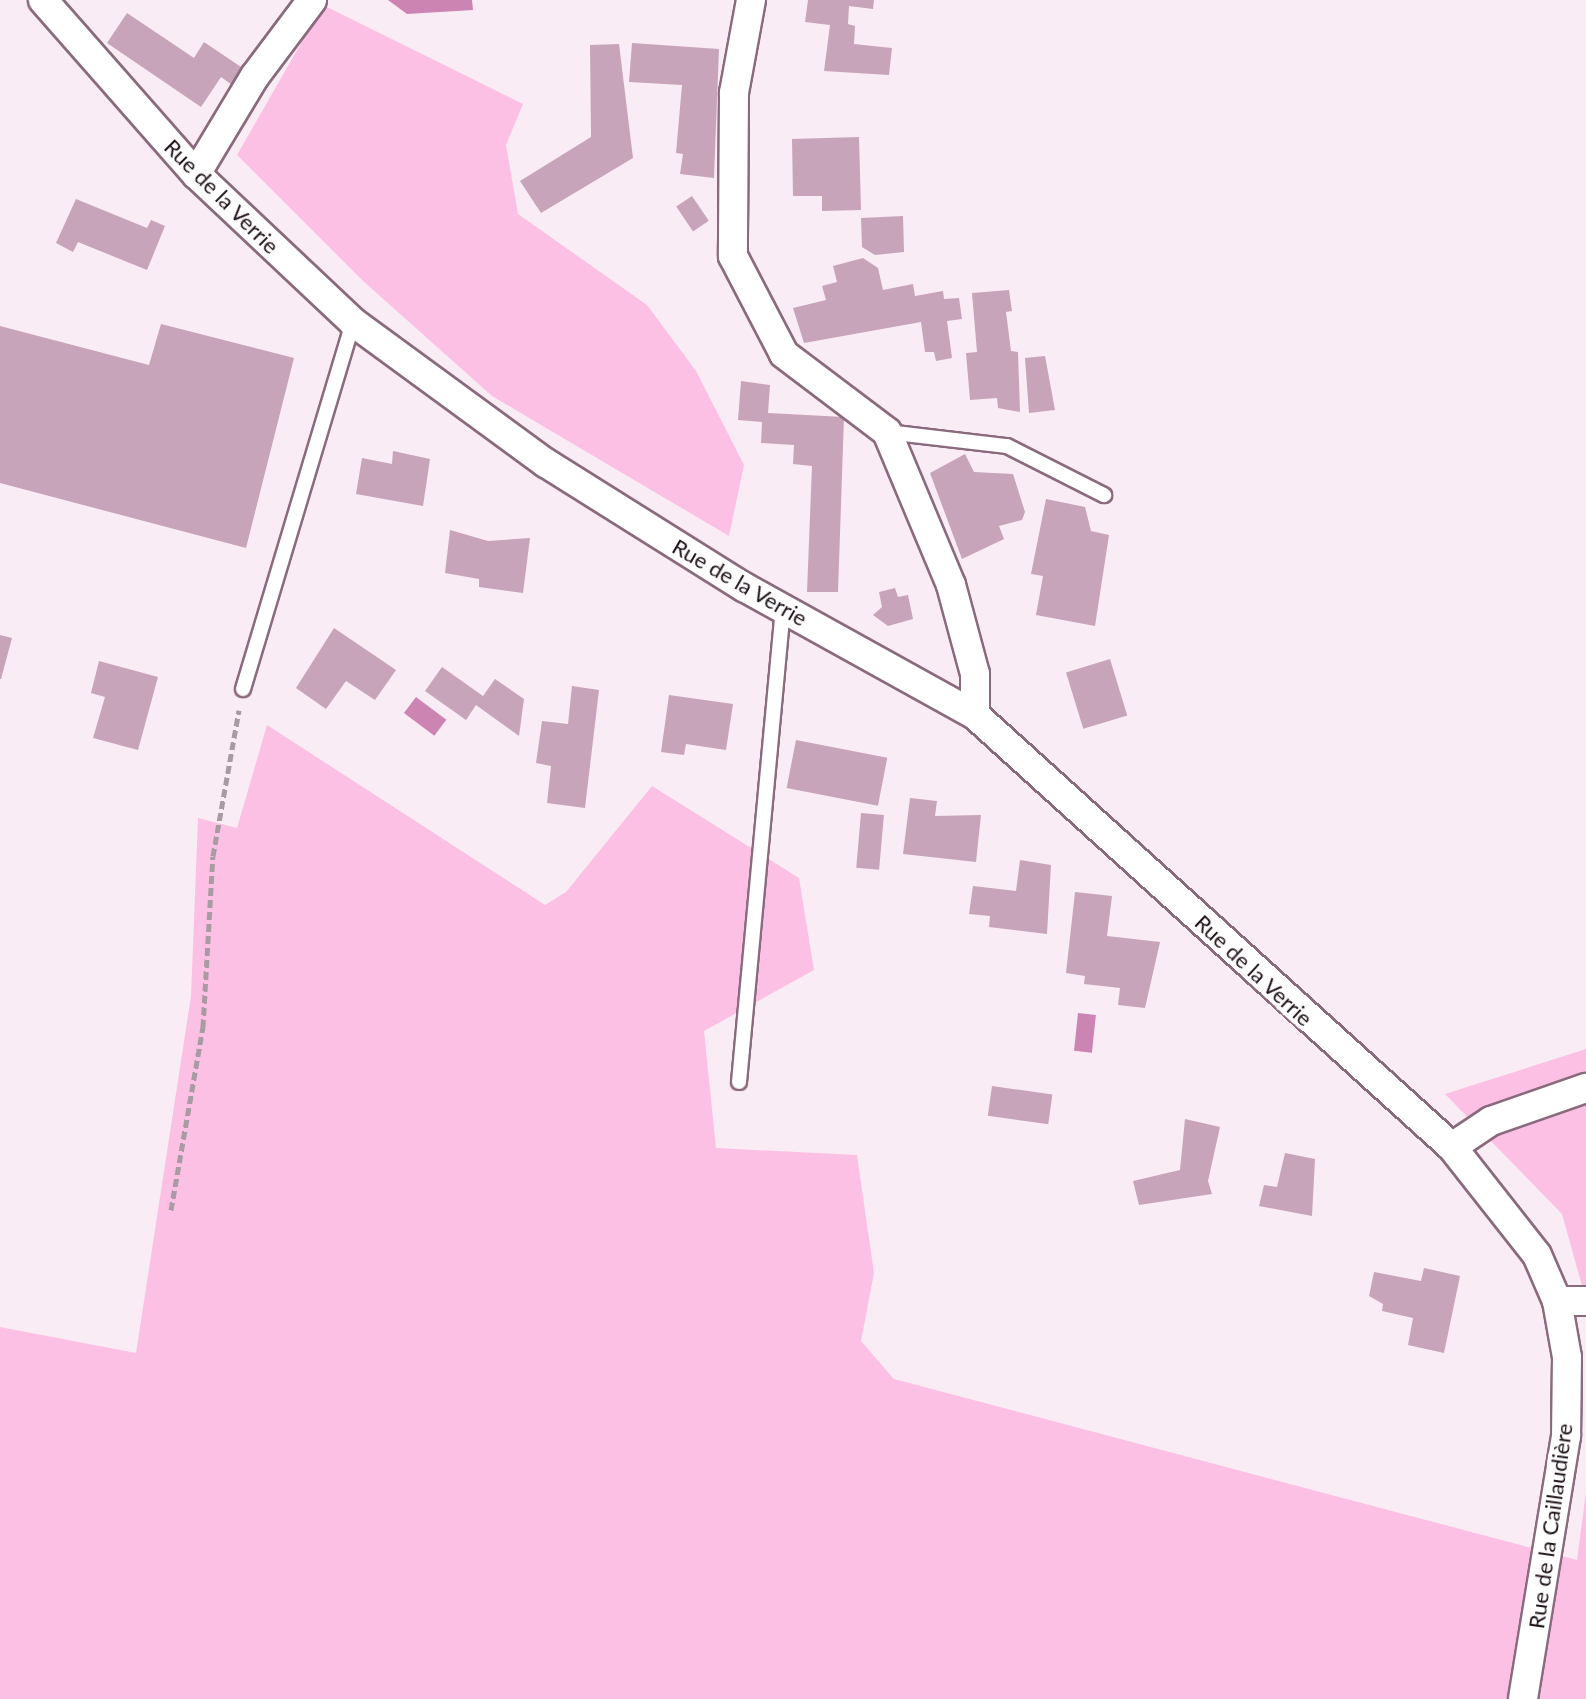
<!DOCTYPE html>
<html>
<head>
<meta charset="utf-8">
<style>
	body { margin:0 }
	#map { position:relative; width:1586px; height:1699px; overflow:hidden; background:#faecf4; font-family:Lato,sans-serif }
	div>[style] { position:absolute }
	.green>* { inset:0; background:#fcc0e5 }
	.water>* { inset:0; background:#cc84b2; transform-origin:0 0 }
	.building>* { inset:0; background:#c7a4b9; transform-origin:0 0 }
	.path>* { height:5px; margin-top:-2.5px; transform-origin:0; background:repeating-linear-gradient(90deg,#a99ba3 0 8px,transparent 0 12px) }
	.roads { filter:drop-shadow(2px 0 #8a6a7d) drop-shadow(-2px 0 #8a6a7d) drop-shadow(0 2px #8a6a7d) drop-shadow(0 -2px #8a6a7d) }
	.service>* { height:14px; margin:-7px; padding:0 7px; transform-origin:7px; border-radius:7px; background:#fff }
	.minor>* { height:28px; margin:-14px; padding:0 14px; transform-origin:14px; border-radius:14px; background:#fff }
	span { translate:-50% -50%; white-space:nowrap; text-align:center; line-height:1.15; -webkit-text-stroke:8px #fefefe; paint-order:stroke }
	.street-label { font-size:22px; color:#1d1018 }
</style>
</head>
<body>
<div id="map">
	<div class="green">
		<i style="clip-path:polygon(323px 5px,523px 104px,506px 145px,518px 214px,647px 305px,696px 371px,744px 465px,729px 536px,492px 396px,362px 280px,237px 155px)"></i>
		<i style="clip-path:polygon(267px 725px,545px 905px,566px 892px,652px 786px,799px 878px,814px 970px,704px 1031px,716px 1148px,857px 1155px,874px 1273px,861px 1341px,894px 1379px,1577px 1560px,1586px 1492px,1586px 1699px,0 1699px,0 1327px,136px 1353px,191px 996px,198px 818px,237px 828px)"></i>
		<i style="clip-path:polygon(1586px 1049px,1586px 1300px,1562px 1214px,1445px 1094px)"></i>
	</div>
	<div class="water">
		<i style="clip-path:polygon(388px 0,472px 0,473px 10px,407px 14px)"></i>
		<i style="left:416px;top:697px;width:38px;height:20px;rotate:37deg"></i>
		<i style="left:1078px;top:1013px;width:18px;height:38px;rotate:6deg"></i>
	</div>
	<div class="building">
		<i style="clip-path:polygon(808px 0,874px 0,873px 9px,849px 6px,848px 24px,855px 26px,854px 44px,892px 48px,889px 75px,824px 71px,830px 25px,805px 22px)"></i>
		<i style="clip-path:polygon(127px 13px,194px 58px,204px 42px,244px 69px,232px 85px,221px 77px,201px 107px,107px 43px)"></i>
		<i style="clip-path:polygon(632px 43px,719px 49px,714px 178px,680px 174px,683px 154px,676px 153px,682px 85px,629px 82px)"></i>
		<i style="clip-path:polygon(619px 44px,633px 158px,541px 213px,520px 181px,591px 137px,590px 45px)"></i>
		<i style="clip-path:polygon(859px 137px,861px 210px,822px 211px,822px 196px,793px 196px,792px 139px)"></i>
		<i style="left:692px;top:196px;width:30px;height:19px;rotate:56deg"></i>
		<i style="clip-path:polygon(76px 199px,147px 228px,151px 220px,165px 226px,147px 270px,78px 242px,73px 252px,56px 243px)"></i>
		<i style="clip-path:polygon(903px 216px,904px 252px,875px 255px,862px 247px,861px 218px)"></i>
		<i style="clip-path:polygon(863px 258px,878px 268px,883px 290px,913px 284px,915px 296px,943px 291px,944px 299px,959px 298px,962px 319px,947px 321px,952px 358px,936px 361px,934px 352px,925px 352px,921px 322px,804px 343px,793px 308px,826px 300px,822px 286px,837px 282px,833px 266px)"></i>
		<i style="clip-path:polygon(1009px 290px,1012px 311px,1006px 312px,1011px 351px,1018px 352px,1020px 412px,998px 408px,997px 398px,970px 400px,966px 353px,977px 352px,972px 293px)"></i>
		<i style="clip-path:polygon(161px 324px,294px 358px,246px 548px,0 483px,0 326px,149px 365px)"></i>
		<i style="clip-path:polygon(1045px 356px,1055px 410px,1029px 413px,1025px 358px)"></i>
		<i style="clip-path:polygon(741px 381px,770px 385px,768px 413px,844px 417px,838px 592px,807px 592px,812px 466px,793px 464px,794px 445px,761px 443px,762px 422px,738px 420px)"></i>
		<i style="clip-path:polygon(393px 451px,430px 459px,423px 506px,356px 494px,362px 458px,392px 464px)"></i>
		<i style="clip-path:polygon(965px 454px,974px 472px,1013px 474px,1025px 512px,1022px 520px,999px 526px,1004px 539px,962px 559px,930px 473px)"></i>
		<i style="clip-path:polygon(1046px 499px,1085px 507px,1091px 531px,1109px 535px,1095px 626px,1036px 615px,1043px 576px,1031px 574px)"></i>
		<i style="clip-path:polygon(450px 530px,488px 541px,530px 538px,523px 593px,479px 587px,479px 579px,445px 573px)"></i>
		<i style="clip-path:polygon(895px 588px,898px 597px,908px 595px,913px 619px,888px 626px,873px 615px,882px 607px,879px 592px)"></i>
		<i style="clip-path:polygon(334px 628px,396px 670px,375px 700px,346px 681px,326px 709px,296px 688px)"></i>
		<i style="clip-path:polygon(0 635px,12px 638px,1px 679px,0 679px)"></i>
		<i style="left:1110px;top:659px;width:59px;height:46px;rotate:73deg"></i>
		<i style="clip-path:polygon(99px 661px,158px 677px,138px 750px,93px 738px,105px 697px,91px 693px)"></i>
		<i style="clip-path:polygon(442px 667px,483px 696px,495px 679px,524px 699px,519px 736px,476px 705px,466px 720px,425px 691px)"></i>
		<i style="clip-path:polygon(572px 686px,599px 690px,585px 808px,547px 803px,551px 766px,536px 763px,542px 721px,568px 724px)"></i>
		<i style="clip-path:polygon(669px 695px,733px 704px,726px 750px,686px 744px,684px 755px,661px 752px)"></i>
		<i style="left:796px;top:740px;width:93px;height:49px;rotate:11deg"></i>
		<i style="clip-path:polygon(910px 798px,937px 801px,935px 816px,981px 815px,976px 862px,903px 854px)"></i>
		<i style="left:861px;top:813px;width:23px;height:55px;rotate:5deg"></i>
		<i style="clip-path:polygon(1020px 860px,1051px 865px,1047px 934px,989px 927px,990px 916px,969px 914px,973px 886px,1016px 891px)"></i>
		<i style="clip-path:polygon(1075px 892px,1112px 896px,1107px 936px,1160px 942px,1145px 1008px,1118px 1005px,1120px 988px,1084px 984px,1085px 976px,1066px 973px)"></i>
		<i style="left:992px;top:1086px;width:61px;height:30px;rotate:8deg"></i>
		<i style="clip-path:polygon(1185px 1119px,1220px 1127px,1208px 1181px,1212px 1194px,1139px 1205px,1133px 1181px,1180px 1170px)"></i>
		<i style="clip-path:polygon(1285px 1153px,1315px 1159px,1312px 1216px,1259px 1206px,1264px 1185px,1277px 1187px)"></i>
		<i style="clip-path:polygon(1424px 1268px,1460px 1276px,1444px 1353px,1408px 1345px,1413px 1318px,1382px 1311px,1383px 1304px,1369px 1296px,1374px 1272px,1421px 1281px)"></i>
	</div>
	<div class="path">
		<i style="left:171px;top:1210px;width:186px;rotate:-80.1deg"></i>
		<i style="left:203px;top:1027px;width:171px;rotate:-86.7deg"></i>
		<i style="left:213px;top:856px;width:148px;rotate:-79.9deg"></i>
	</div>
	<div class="roads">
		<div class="service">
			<i style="left:887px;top:432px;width:121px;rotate:6.7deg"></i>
			<i style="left:1007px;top:446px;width:109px;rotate:26.8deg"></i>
			<i style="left:243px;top:689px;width:383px;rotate:-73.3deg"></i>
			<i style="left:739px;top:1082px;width:476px;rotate:-84.7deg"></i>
		</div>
		<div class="minor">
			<i style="left:43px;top:0;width:232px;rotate:48.7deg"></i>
			<i style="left:196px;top:174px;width:216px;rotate:43.3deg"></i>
			<i style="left:353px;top:322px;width:239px;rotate:36.2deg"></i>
			<i style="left:546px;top:463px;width:234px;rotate:32.1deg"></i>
			<i style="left:744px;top:587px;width:264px;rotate:29deg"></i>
			<i style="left:975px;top:715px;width:644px;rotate:42.17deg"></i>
			<i style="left:1452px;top:1147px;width:137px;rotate:51.8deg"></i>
			<i style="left:1537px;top:1255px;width:50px;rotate:66.5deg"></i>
			<i style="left:1557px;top:1301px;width:57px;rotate:79.9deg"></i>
			<i style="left:1567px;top:1357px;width:79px;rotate:90.7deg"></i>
			<i style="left:1566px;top:1436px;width:266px;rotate:99.3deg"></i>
			<i style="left:751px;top:0;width:95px;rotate:100.4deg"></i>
			<i style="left:734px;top:93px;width:163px;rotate:90.4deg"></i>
			<i style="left:733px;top:256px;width:110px;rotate:62.5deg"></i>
			<i style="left:784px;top:354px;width:129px;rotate:37.1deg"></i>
			<i style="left:887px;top:432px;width:166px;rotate:67.3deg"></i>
			<i style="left:951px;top:585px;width:92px;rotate:74.9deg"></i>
			<i style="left:975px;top:674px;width:41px;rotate:90deg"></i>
			<i style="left:196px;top:174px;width:114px;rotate:-59deg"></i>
			<i style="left:255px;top:76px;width:95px;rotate:-53.1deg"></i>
			<i style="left:1452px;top:1147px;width:47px;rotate:-33.7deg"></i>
			<i style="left:1491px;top:1121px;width:101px;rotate:-19.2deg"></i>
			<i style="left:1557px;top:1301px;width:29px"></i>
		</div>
	</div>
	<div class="street-label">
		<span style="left:222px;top:196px;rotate:45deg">Rue de la Verrie</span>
		<span style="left:740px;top:582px;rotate:30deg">Rue de la Verrie</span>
		<span style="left:1254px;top:970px;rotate:43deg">Rue de la Verrie</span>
		<span style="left:1550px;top:1526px;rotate:-82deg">Rue de la Caillaudière</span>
	</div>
</div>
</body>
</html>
